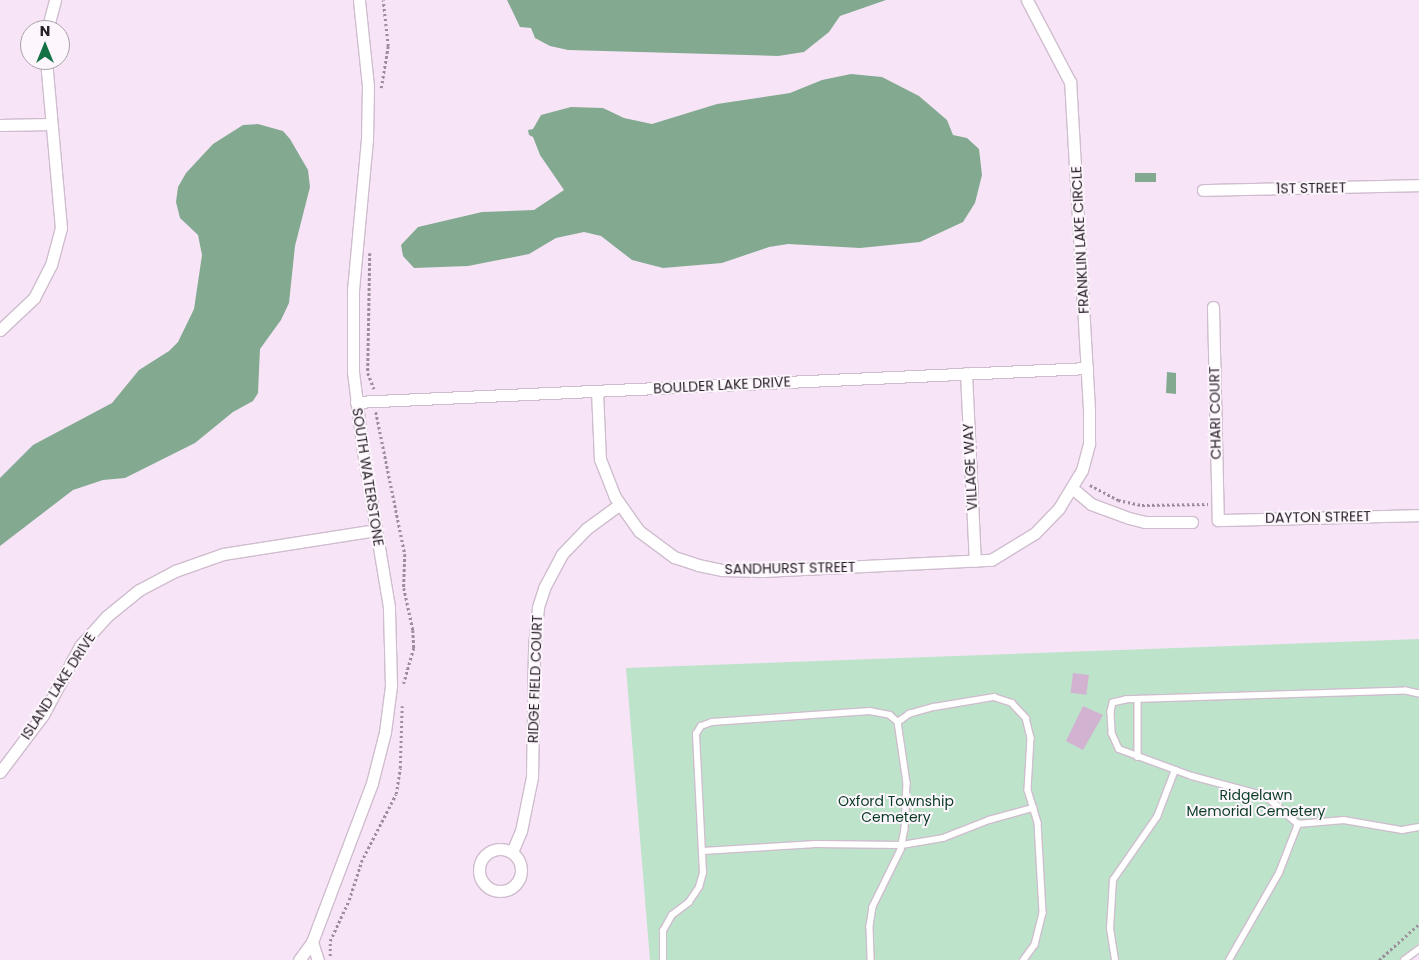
<!DOCTYPE html>
<html>
<head>
<meta charset="utf-8">
<style>
	body { margin:0 }
	#map { position:relative; width:1419px; height:960px; overflow:hidden; background:#f7e5f7; font-family:Poppins,sans-serif }
	div>[style] { position:absolute }
	.green>* { inset:0; background:#bde3cb }
	.water>* { inset:0; background:#83aa91; transform-origin:0 0 }
	.building>* { inset:0; background:#d1b2d1; transform-origin:0 0 }
	.path>* { height:2.5px; margin-top:-1.25px; transform-origin:0; background:repeating-linear-gradient(90deg,#9c8f9b 0 2.5px,transparent 0 5px) }
	.roads { filter:drop-shadow(1px 0 #cfbdce) drop-shadow(-1px 0 #cfbdce) drop-shadow(0 1px #cfbdce) drop-shadow(0 -1px #cfbdce) }
	.service>* { height:5.5px; margin:-2.75px; padding:0 2.75px; transform-origin:2.75px; border-radius:2.75px; background:#fff }
	.minor>* { height:11px; margin:-5.5px; padding:0 5.5px; transform-origin:5.5px; border-radius:5.5px; background:#fff }
	.minor>.ring { margin:-5.5px; padding:0; box-sizing:content-box; background:none; border:11px solid #fff; border-radius:50% }
	span { translate:-50% -50%; white-space:nowrap; text-align:center; line-height:1.15; -webkit-text-stroke:4px #fef6fd; paint-order:stroke }
	.street-label { font-size:14px; color:#282127 }
	.park-label { font-size:14px; color:#083b23 }
	.north { position:absolute; left:20px; top:20px; width:50px; height:50px; box-sizing:border-box; background:#fef6fd; border:1px solid #a8a1a7; border-radius:50%; rotate:0deg; font-size:14px; font-weight:700; line-height:20px; text-align:center; color:#282127 }
	.north::after { content:''; display:block; margin:auto; width:18px; height:22px; background:#137146; clip-path:polygon(50% 0,100% 100%,50% 72%,0 100%) }
</style>
</head>
<body>
<div id="map">
	<div class="green">
		<i style="clip-path:polygon(1419px 639px,1419px 943px,1400px 960px,650px 960px,626px 668px)"></i>
	</div>
	<div class="water">
		<i style="clip-path:polygon(507px 0,886px 0,840px 16px,829px 32px,804px 52px,778px 56px,568px 50px,550px 46px,535px 38px,531px 28px,520px 27px)"></i>
		<i style="clip-path:polygon(851px 74px,882px 77px,919px 96px,947px 120px,953px 135px,967px 138px,979px 149px,982px 175px,975px 203px,963px 222px,920px 242px,860px 248px,788px 244px,769px 247px,722px 263px,663px 268px,632px 260px,601px 236px,584px 232px,556px 238px,529px 254px,468px 266px,414px 268px,403px 256px,401px 245px,418px 227px,482px 212px,534px 210px,564px 190px,540px 155px,533px 137px,529px 135px,528px 130px,533px 129px,541px 115px,571px 107px,603px 108px,624px 118px,652px 124px,717px 104px,790px 93px,822px 80px)"></i>
		<i style="clip-path:polygon(258px 124px,283px 131px,290px 139px,308px 170px,310px 187px,295px 246px,289px 303px,281px 320px,260px 349px,258px 393px,253px 401px,233px 412px,195px 443px,125px 478px,103px 480px,73px 490px,0 546px,0 478px,33px 445px,112px 403px,139px 370px,169px 351px,178px 342px,194px 309px,202px 255px,198px 235px,180px 218px,176px 202px,178px 187px,186px 173px,213px 144px,243px 125px)"></i>
		<i style="left:1156px;top:173px;width:9px;height:21px;rotate:90deg"></i>
		<i style="clip-path:polygon(1167px 372px,1176px 373px,1176px 394px,1166px 393px)"></i>
	</div>
	<div class="building">
		<i style="left:1073px;top:673px;width:16px;height:20px;rotate:7deg"></i>
		<i style="clip-path:polygon(1083px 706px,1103px 715px,1083px 750px,1066px 741px)"></i>
	</div>
	<div class="path">
		<i style="left:381px;top:88px;width:43px;rotate:-80.5deg"></i>
		<i style="left:388px;top:46px;width:46px;rotate:-96.2deg"></i>
		<i style="left:370px;top:253px;width:120px;rotate:91deg"></i>
		<i style="left:368px;top:373px;width:17px;rotate:69deg"></i>
		<i style="left:376px;top:412px;width:145px;rotate:78.5deg"></i>
		<i style="left:405px;top:554px;width:34px;rotate:92deg"></i>
		<i style="left:404px;top:588px;width:43px;rotate:77.9deg"></i>
		<i style="left:413px;top:630px;width:18px;rotate:87deg"></i>
		<i style="left:414px;top:648px;width:37px;rotate:106deg"></i>
		<i style="left:1090px;top:485px;width:32px;rotate:28deg"></i>
		<i style="left:1118px;top:500px;width:25px;rotate:12deg"></i>
		<i style="left:1142px;top:505px;width:66px;rotate:-0.9deg"></i>
		<i style="left:330px;top:956px;width:15px;rotate:-90deg"></i>
		<i style="left:330px;top:941px;width:45px;rotate:-65.1deg"></i>
		<i style="left:349px;top:900px;width:40px;rotate:-72deg"></i>
		<i style="left:361px;top:862px;width:76px;rotate:-62.8deg"></i>
		<i style="left:396px;top:794px;width:26px;rotate:-81deg"></i>
		<i style="left:400px;top:768px;width:62px;rotate:-88.2deg"></i>
		<i style="left:1379px;top:960px;width:54px;rotate:-42deg"></i>
	</div>
	<div class="roads">
		<div class="service">
			<i style="left:1419px;top:694px;width:13px;rotate:-167deg"></i>
			<i style="left:1406px;top:691px;width:280px;rotate:178.2deg"></i>
			<i style="left:1126px;top:700px;width:13px;rotate:167deg"></i>
			<i style="left:1113px;top:703px;width:9px;rotate:103deg"></i>
			<i style="left:1111px;top:712px;width:21px;rotate:87deg"></i>
			<i style="left:1112px;top:733px;width:17px;rotate:66deg"></i>
			<i style="left:1119px;top:749px;width:78px;rotate:20.3deg"></i>
			<i style="left:1192px;top:776px;width:77px;rotate:15.1deg"></i>
			<i style="left:1266px;top:796px;width:43px;rotate:41.2deg"></i>
			<i style="left:1298px;top:824px;width:46px;rotate:-5deg"></i>
			<i style="left:1344px;top:820px;width:59px;rotate:9.8deg"></i>
			<i style="left:1402px;top:830px;width:17px;rotate:-10deg"></i>
			<i style="left:1138px;top:700px;width:57px;rotate:90deg"></i>
			<i style="left:898px;top:722px;width:14px;rotate:-36deg"></i>
			<i style="left:909px;top:714px;width:26px;rotate:-16deg"></i>
			<i style="left:934px;top:707px;width:61px;rotate:-9.5deg"></i>
			<i style="left:994px;top:697px;width:19px;rotate:18deg"></i>
			<i style="left:1012px;top:703px;width:21px;rotate:47deg"></i>
			<i style="left:1026px;top:718px;width:21px;rotate:76deg"></i>
			<i style="left:1031px;top:738px;width:52px;rotate:93.3deg"></i>
			<i style="left:1028px;top:790px;width:34px;rotate:73deg"></i>
			<i style="left:1038px;top:823px;width:90px;rotate:86.8deg"></i>
			<i style="left:1043px;top:913px;width:33px;rotate:104deg"></i>
			<i style="left:1035px;top:945px;width:19px;rotate:126deg"></i>
			<i style="left:703px;top:851px;width:113px;rotate:-3.5deg"></i>
			<i style="left:816px;top:844px;width:86px;rotate:0.7deg"></i>
			<i style="left:902px;top:845px;width:42px;rotate:-9.7deg"></i>
			<i style="left:943px;top:838px;width:49px;rotate:-21.4deg"></i>
			<i style="left:989px;top:820px;width:46px;rotate:-15.3deg"></i>
			<i style="left:663px;top:960px;width:29px;rotate:-90deg"></i>
			<i style="left:663px;top:931px;width:18px;rotate:-61deg"></i>
			<i style="left:672px;top:915px;width:21px;rotate:-37deg"></i>
			<i style="left:689px;top:902px;width:18px;rotate:-56deg"></i>
			<i style="left:699px;top:887px;width:15px;rotate:-74deg"></i>
			<i style="left:703px;top:873px;width:139px;rotate:-92.9deg"></i>
			<i style="left:696px;top:734px;width:9px;rotate:-58deg"></i>
			<i style="left:701px;top:726px;width:12px;rotate:-20deg"></i>
			<i style="left:712px;top:722px;width:158px;rotate:-4deg"></i>
			<i style="left:870px;top:711px;width:20px;rotate:11deg"></i>
			<i style="left:890px;top:715px;width:11px;rotate:41deg"></i>
			<i style="left:898px;top:722px;width:62px;rotate:81.6deg"></i>
			<i style="left:907px;top:783px;width:46px;rotate:92.5deg"></i>
			<i style="left:905px;top:829px;width:21px;rotate:101deg"></i>
			<i style="left:901px;top:850px;width:64px;rotate:116.2deg"></i>
			<i style="left:873px;top:907px;width:20px;rotate:99deg"></i>
			<i style="left:870px;top:927px;width:33px;rotate:88deg"></i>
			<i style="left:1115px;top:960px;width:31px;rotate:-99deg"></i>
			<i style="left:1110px;top:929px;width:49px;rotate:-86.5deg"></i>
			<i style="left:1113px;top:880px;width:77px;rotate:-55.1deg"></i>
			<i style="left:1157px;top:817px;width:50px;rotate:-69deg"></i>
			<i style="left:1229px;top:960px;width:100px;rotate:-60.1deg"></i>
			<i style="left:1279px;top:873px;width:53px;rotate:-68.8deg"></i>
			<i style="left:1404px;top:960px;width:19px;rotate:-36deg"></i>
		</div>
		<div class="minor">
			<i style="left:47px;top:30px;width:31px;rotate:-75deg"></i>
			<i style="left:0;top:125px;width:51px;rotate:-1.1deg"></i>
			<i style="left:1203px;top:190px;width:216px;rotate:-1.3deg"></i>
			<i style="left:1213px;top:307px;width:213px;rotate:88.7deg"></i>
			<i style="left:1218px;top:520px;width:201px;rotate:-1.4deg"></i>
			<i style="left:0;top:330px;width:47px;rotate:-43.3deg"></i>
			<i style="left:34px;top:298px;width:37px;rotate:-63deg"></i>
			<i style="left:51px;top:265px;width:38px;rotate:-75deg"></i>
			<i style="left:61px;top:228px;width:169px;rotate:-95.1deg"></i>
			<i style="left:966px;top:373px;width:188px;rotate:87.3deg"></i>
			<i style="left:597px;top:391px;width:68px;rotate:87.5deg"></i>
			<i style="left:600px;top:459px;width:41px;rotate:68.5deg"></i>
			<i style="left:615px;top:497px;width:42px;rotate:54.8deg"></i>
			<i style="left:639px;top:531px;width:44px;rotate:36.6deg"></i>
			<i style="left:674px;top:557px;width:25px;rotate:18deg"></i>
			<i style="left:698px;top:565px;width:25px;rotate:12deg"></i>
			<i style="left:722px;top:570px;width:41px;rotate:1.4deg"></i>
			<i style="left:763px;top:571px;width:228px;rotate:-2.8deg"></i>
			<i style="left:991px;top:560px;width:52px;rotate:-31.5deg"></i>
			<i style="left:1035px;top:533px;width:35px;rotate:-46deg"></i>
			<i style="left:1059px;top:508px;width:44px;rotate:-58.8deg"></i>
			<i style="left:1082px;top:470px;width:28px;rotate:-75deg"></i>
			<i style="left:1089px;top:443px;width:34px;rotate:-90deg"></i>
			<i style="left:1089px;top:409px;width:328px;rotate:-93.3deg"></i>
			<i style="left:1070px;top:82px;width:93px;rotate:-117.7deg"></i>
			<i style="left:356px;top:402px;width:732px;rotate:-2.66deg"></i>
			<i style="left:1072px;top:488px;width:25px;rotate:40deg"></i>
			<i style="left:1091px;top:504px;width:40px;rotate:20.2deg"></i>
			<i style="left:1129px;top:518px;width:16px;rotate:14deg"></i>
			<i style="left:1145px;top:522px;width:47px"></i>
			<i style="left:0;top:772px;width:71px;rotate:-53deg"></i>
			<i style="left:43px;top:715px;width:78px;rotate:-61.8deg"></i>
			<i style="left:80px;top:646px;width:40px;rotate:-48deg"></i>
			<i style="left:107px;top:616px;width:41px;rotate:-39.1deg"></i>
			<i style="left:139px;top:590px;width:41px;rotate:-27.8deg"></i>
			<i style="left:175px;top:571px;width:51px;rotate:-19.5deg"></i>
			<i style="left:223px;top:554px;width:155px;rotate:-8.9deg"></i>
			<i class="ring" style="left:479px;top:849px;width:31px;height:31px"></i>
			<i style="left:512px;top:852px;width:23px;rotate:-67deg"></i>
			<i style="left:521px;top:831px;width:55px;rotate:-78.5deg"></i>
			<i style="left:532px;top:777px;width:131px;rotate:-89.1deg"></i>
			<i style="left:534px;top:646px;width:39px;rotate:-84deg"></i>
			<i style="left:538px;top:607px;width:20px;rotate:-72deg"></i>
			<i style="left:544px;top:588px;width:38px;rotate:-62deg"></i>
			<i style="left:562px;top:554px;width:35px;rotate:-46deg"></i>
			<i style="left:586px;top:529px;width:42px;rotate:-36.3deg"></i>
			<i style="left:312px;top:942px;width:19px;rotate:72deg"></i>
			<i style="left:299px;top:960px;width:22px;rotate:-54deg"></i>
			<i style="left:312px;top:942px;width:170px;rotate:-69.3deg"></i>
			<i style="left:372px;top:783px;width:53px;rotate:-75.7deg"></i>
			<i style="left:385px;top:732px;width:46px;rotate:-82.6deg"></i>
			<i style="left:391px;top:686px;width:79px;rotate:-91.5deg"></i>
			<i style="left:389px;top:607px;width:157px;rotate:-99.5deg"></i>
			<i style="left:363px;top:452px;width:81px;rotate:-97.1deg"></i>
			<i style="left:353px;top:372px;width:82px;rotate:-90deg"></i>
			<i style="left:353px;top:290px;width:152px;rotate:-84.7deg"></i>
			<i style="left:367px;top:139px;width:53px;rotate:-88.9deg"></i>
			<i style="left:368px;top:86px;width:86px;rotate:-96deg"></i>
		</div>
	</div>
	<div class="street-label">
		<span style="left:1311px;top:188px;rotate:-1deg">1ST STREET</span>
		<span style="left:1080px;top:240px;rotate:-93deg">FRANKLIN LAKE CIRCLE</span>
		<span style="left:722px;top:385px;rotate:-3deg">BOULDER LAKE DRIVE</span>
		<span style="left:1215px;top:413px;rotate:-91deg">CHARI COURT</span>
		<span style="left:970px;top:467px;rotate:-93deg">VILLAGE WAY</span>
		<span style="left:368px;top:477px;rotate:81deg">SOUTH WATERSTONE</span>
		<span style="left:1318px;top:517px;rotate:-1deg">DAYTON STREET</span>
		<span style="left:790px;top:568px;rotate:-1deg">SANDHURST STREET</span>
		<span style="left:535px;top:679px;rotate:-88deg">RIDGE FIELD COURT</span>
		<span style="left:58px;top:686px;rotate:-57deg">ISLAND LAKE DRIVE</span>
	</div>
	<div class="park-label">
		<span style="left:1256px;top:803px">Ridgelawn<br>Memorial Cemetery</span>
		<span style="left:896px;top:809px">Oxford Township<br>Cemetery</span>
	</div>
	<div class="north">N</div>
</div>
</body>
</html>
